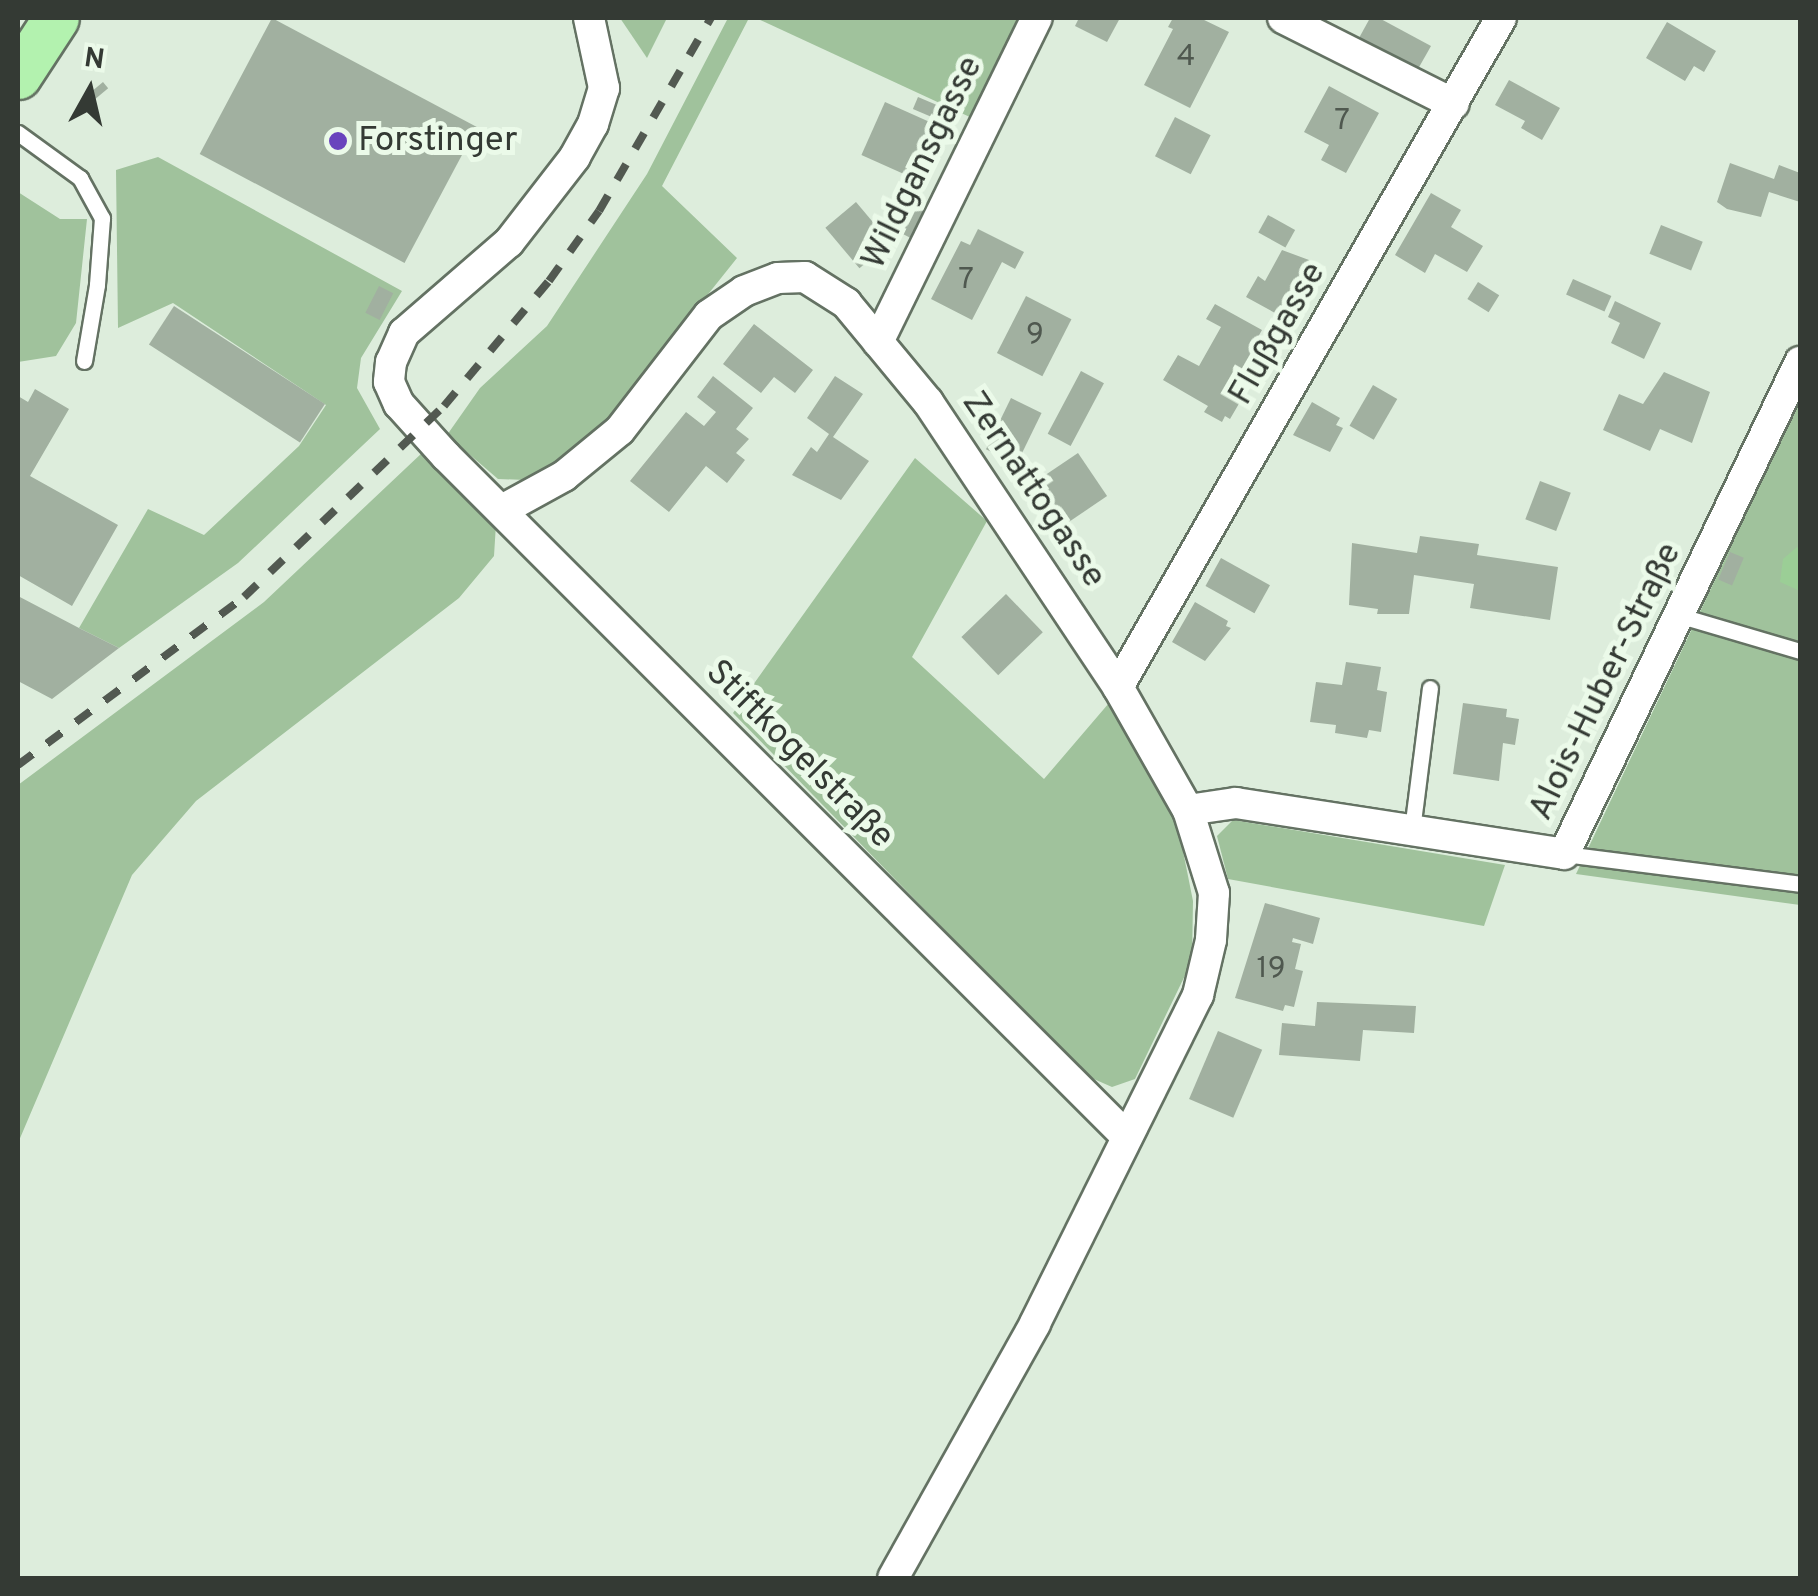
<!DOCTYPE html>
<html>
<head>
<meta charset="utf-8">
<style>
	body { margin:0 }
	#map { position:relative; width:1818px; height:1596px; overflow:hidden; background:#ddeddc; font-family:Overpass,sans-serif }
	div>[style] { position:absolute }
	.green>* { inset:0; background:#a0c29c }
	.water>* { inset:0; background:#9bce96 }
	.building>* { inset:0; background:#a1b0a0; transform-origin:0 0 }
	.roads { filter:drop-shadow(2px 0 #647263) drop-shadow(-2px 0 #647263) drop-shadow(0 2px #647263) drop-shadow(0 -2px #647263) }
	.lane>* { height:15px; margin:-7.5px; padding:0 7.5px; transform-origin:7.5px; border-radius:7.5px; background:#fff }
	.street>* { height:30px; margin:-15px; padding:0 15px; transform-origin:15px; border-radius:15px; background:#fff }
	.primary>* { height:45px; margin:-22.5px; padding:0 22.5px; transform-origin:22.5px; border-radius:22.5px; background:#b3f2af }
	.rail>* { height:8px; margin-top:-4px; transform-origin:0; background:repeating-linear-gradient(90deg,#525951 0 18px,transparent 0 36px) }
	.dots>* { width:28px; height:28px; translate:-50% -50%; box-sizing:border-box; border:5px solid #ebfae9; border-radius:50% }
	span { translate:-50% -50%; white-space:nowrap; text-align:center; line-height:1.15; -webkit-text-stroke:10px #ebfae9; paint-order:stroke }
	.number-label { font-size:30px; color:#4f584f }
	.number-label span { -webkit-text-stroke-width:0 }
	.poi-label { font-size:35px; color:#343a34 }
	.left { translate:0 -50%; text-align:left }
	.street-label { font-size:35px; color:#343a34 }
	.frame { position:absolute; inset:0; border:20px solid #343a34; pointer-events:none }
	.north { position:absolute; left:40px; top:40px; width:100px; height:100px; -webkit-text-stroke:8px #ebfae9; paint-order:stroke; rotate:8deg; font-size:28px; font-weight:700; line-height:40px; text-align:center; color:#343a34 }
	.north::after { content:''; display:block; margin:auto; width:35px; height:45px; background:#343a34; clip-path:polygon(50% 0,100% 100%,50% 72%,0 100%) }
</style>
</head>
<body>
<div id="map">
	<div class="green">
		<i style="clip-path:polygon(620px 18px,667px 18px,647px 58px)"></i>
		<i style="clip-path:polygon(728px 18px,749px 18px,662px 186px,737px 258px,598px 432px,553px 469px,525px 480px,498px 479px,447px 435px,480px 388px,547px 326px,647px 174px)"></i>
		<i style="clip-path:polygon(756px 18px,1020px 18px,972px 118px)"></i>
		<i style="clip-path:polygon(158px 157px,402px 291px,361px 358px,357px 388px,380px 429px,238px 563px,119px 648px,79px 628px,148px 509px,204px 535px,299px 446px,326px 405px,173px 303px,118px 328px,116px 170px)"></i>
		<i style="clip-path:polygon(18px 192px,60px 219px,87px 219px,76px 323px,56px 356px,18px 362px)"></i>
		<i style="clip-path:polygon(1800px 400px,1800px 905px,1576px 874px)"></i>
		<i style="clip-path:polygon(423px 452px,496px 524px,494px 556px,459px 598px,196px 801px,132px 875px,18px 1143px,18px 785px,264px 602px)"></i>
		<i style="clip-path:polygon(915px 458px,987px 521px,912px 657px,1044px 779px,1109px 703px,1177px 821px,1193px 901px,1192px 961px,1135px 1079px,1112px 1087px,1087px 1076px,733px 713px)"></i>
		<i style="clip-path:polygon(1233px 820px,1505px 865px,1484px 926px,1228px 879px,1217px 836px)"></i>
	</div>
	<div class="water">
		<i style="clip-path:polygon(1797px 547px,1800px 550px,1800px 591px,1780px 582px,1783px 559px)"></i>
	</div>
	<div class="building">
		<i style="left:272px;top:18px;width:232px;height:154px;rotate:28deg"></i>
		<i style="clip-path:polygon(1079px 18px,1120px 18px,1107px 42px,1075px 26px)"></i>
		<i style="clip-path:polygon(1173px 18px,1200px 18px,1229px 32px,1190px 108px,1144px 85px,1173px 29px,1168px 27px)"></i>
		<i style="clip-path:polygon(1370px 18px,1379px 18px,1431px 46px,1418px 69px,1359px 38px)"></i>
		<i style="clip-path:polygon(1667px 22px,1716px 51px,1704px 72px,1694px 66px,1685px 81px,1646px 58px)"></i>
		<i style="clip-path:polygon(1509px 80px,1560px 108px,1542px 140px,1521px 128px,1525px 121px,1495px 105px)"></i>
		<i style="left:103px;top:82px;width:8px;height:25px;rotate:50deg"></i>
		<i style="clip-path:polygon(1329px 86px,1379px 113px,1346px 173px,1321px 160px,1329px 145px,1304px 132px)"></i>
		<i style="left:918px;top:97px;width:30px;height:13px;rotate:23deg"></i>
		<i style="left:885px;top:102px;width:52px;height:58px;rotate:24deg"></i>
		<i style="left:1175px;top:117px;width:40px;height:44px;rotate:27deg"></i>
		<i style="clip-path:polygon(1730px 163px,1774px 179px,1779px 165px,1800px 173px,1800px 202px,1769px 192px,1761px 217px,1727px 209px,1717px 202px)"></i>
		<i style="clip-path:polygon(1431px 193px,1461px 210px,1451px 227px,1483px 246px,1467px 272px,1435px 254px,1425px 273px,1395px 255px)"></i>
		<i style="left:856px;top:202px;width:53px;height:40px;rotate:50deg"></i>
		<i style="left:916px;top:206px;width:20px;height:31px;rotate:27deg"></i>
		<i style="left:1268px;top:215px;width:31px;height:20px;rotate:29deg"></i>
		<i style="left:1661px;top:225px;width:45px;height:31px;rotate:22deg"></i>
		<i style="clip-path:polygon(978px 229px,1024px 252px,1015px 269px,1002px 262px,972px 320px,931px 299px,961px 241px,970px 245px)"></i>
		<i style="clip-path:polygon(1282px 250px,1309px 260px,1307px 264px,1316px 269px,1293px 312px,1280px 305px,1275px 313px,1246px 297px,1258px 276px,1265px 281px)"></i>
		<i style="left:1573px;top:279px;width:42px;height:17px;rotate:24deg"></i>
		<i style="left:1478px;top:282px;width:25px;height:20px;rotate:32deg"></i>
		<i style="left:379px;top:286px;width:16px;height:30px;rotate:27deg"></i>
		<i style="left:1026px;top:296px;width:51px;height:64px;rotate:27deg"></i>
		<i style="clip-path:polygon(1615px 301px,1661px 323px,1644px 359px,1611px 343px,1620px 323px,1608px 317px)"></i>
		<i style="clip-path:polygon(1215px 304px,1262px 330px,1253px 346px,1268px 354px,1230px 419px,1225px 416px,1222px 422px,1204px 412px,1208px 406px,1163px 380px,1178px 355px,1199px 366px,1221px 327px,1206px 319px)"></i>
		<i style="left:174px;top:306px;width:180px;height:46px;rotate:33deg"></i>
		<i style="clip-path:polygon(754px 324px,813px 370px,795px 393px,774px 377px,761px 393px,723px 364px)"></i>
		<i style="left:1081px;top:371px;width:26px;height:71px;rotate:28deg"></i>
		<i style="clip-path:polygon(1664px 372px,1710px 392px,1692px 443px,1660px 429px,1650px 451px,1603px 430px,1619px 394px,1643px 404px)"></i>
		<i style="clip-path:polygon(713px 376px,753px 408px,736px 429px,749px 439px,736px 453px,745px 460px,727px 483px,706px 466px,669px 512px,630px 481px,686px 412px,704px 426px,716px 412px,697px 397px)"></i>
		<i style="clip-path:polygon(835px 376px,863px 394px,833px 437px,869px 461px,841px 500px,792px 475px,811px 447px,817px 452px,829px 434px,807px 418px)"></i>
		<i style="left:1373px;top:385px;width:28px;height:47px;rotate:30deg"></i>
		<i style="clip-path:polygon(35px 389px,69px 409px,30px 476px,118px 525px,72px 606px,18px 575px,18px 396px,28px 402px)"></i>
		<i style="left:1011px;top:398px;width:34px;height:57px;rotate:26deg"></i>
		<i style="clip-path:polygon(1312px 402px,1340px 418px,1336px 425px,1343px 428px,1330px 452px,1293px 435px)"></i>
		<i style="left:1078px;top:453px;width:52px;height:60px;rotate:56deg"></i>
		<i style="left:1540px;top:481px;width:33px;height:41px;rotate:21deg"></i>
		<i style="clip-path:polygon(1420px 536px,1479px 544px,1477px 555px,1558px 567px,1550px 620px,1470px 608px,1474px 584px,1414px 575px,1409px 614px,1377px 614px,1378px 609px,1349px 605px,1352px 543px,1417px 553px)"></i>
		<i style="left:1730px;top:552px;width:15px;height:30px;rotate:23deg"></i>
		<i style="left:1221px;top:558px;width:56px;height:32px;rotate:29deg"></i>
		<i style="left:1006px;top:594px;width:53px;height:62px;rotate:46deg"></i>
		<i style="clip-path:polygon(18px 596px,79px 628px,119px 648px,52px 699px,18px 681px)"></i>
		<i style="clip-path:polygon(1195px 602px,1228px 621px,1226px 626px,1231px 628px,1205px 661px,1172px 642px)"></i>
		<i style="clip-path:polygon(1346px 662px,1381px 667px,1377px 690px,1387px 692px,1381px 732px,1369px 730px,1367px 738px,1335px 733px,1336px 725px,1310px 722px,1316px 682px,1342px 685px)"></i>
		<i style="clip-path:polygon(1463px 703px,1507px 709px,1506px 717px,1519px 719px,1515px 745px,1503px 743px,1499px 781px,1453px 774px)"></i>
		<i style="clip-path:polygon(1265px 903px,1320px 918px,1313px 944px,1293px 938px,1292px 942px,1301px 944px,1295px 969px,1303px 971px,1294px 1007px,1285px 1005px,1283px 1011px,1235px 998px)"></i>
		<i style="clip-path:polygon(1317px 1002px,1416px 1006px,1414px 1033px,1363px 1030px,1360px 1061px,1279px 1055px,1282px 1023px,1315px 1026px)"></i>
		<i style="left:1218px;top:1031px;width:48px;height:74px;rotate:23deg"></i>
	</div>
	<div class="roads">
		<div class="lane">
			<i style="left:18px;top:133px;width:77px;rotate:36deg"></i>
			<i style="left:80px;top:178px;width:46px;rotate:61.2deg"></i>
			<i style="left:102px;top:218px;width:67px;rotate:94.3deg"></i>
			<i style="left:97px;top:285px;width:77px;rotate:99.7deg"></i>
			<i style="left:1681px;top:616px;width:124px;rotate:16.4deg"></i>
			<i style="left:1412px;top:830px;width:143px;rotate:-82.8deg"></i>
			<i style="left:1564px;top:854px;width:238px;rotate:7.2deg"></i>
		</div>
		<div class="street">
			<i style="left:589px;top:18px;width:72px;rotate:77.9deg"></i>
			<i style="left:604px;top:88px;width:38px;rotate:107deg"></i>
			<i style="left:593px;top:124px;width:38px;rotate:119deg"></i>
			<i style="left:575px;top:157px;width:108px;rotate:127.8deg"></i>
			<i style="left:509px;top:242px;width:139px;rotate:139.1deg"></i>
			<i style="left:404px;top:333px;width:32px;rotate:114deg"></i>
			<i style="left:391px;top:362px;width:20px;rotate:96deg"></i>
			<i style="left:389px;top:382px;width:24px;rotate:66deg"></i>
			<i style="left:399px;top:404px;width:70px;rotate:47.9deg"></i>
			<i style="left:446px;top:456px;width:963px;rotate:45deg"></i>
			<i style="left:1283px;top:18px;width:191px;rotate:26.7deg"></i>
			<i style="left:878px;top:342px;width:361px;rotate:-63.9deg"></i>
			<i style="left:502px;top:510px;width:71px;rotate:-28.7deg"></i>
			<i style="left:564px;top:476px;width:72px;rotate:-39.4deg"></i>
			<i style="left:620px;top:430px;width:145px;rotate:-52.3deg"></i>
			<i style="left:709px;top:315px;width:42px;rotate:-34.4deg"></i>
			<i style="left:744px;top:291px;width:36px;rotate:-21deg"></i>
			<i style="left:778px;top:278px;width:27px;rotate:-2deg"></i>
			<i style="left:805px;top:277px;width:49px;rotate:32.4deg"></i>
			<i style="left:846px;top:303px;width:129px;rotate:50.4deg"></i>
			<i style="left:928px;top:402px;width:343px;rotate:56.3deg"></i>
			<i style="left:1118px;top:687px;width:142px;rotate:60.4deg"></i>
			<i style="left:1188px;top:810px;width:87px;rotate:72.6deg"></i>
			<i style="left:1214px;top:893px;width:47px;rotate:93.7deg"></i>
			<i style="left:1211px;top:940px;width:57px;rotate:103.3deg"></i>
			<i style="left:1198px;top:995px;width:367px;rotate:116.4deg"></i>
			<i style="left:1035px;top:1324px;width:291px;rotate:119.2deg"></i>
			<i style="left:1118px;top:687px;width:771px;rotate:-60.21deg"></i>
			<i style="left:1188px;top:810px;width:49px;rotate:-8.3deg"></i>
			<i style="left:1236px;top:803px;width:332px;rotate:8.8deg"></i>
			<i style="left:1564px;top:854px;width:546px;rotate:-64.37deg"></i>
		</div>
		<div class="primary">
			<i style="left:18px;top:76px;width:69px;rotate:-56.8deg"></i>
		</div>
	</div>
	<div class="rail">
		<i style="left:18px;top:765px;width:282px;rotate:-36.6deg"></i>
		<i style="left:244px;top:597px;width:277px;rotate:-43.7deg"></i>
		<i style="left:444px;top:406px;width:163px;rotate:-50deg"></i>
		<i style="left:549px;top:281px;width:86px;rotate:-54.5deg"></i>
		<i style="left:599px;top:211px;width:223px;rotate:-59.9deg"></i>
	</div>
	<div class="dots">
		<i style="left:338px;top:141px;background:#6944bd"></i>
	</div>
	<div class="number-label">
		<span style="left:1186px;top:58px">4</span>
		<span style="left:1342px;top:122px">7</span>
		<span style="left:966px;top:281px">7</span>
		<span style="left:1035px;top:336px">9</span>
		<span style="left:1271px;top:970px">19</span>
	</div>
	<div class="poi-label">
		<span class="left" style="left:358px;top:141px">Forstinger</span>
	</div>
	<div class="street-label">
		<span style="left:923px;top:163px;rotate:-64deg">Wildgansgasse</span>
		<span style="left:1278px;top:334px;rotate:-60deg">Flußgasse</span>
		<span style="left:1033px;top:490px;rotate:56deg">Zernattogasse</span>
		<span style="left:1606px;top:682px;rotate:-64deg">Alois-Huber-Straße</span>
		<span style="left:799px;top:755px;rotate:45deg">Stiftkogelstraße</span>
	</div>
	<div class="frame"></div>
	<div class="north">N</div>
</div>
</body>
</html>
